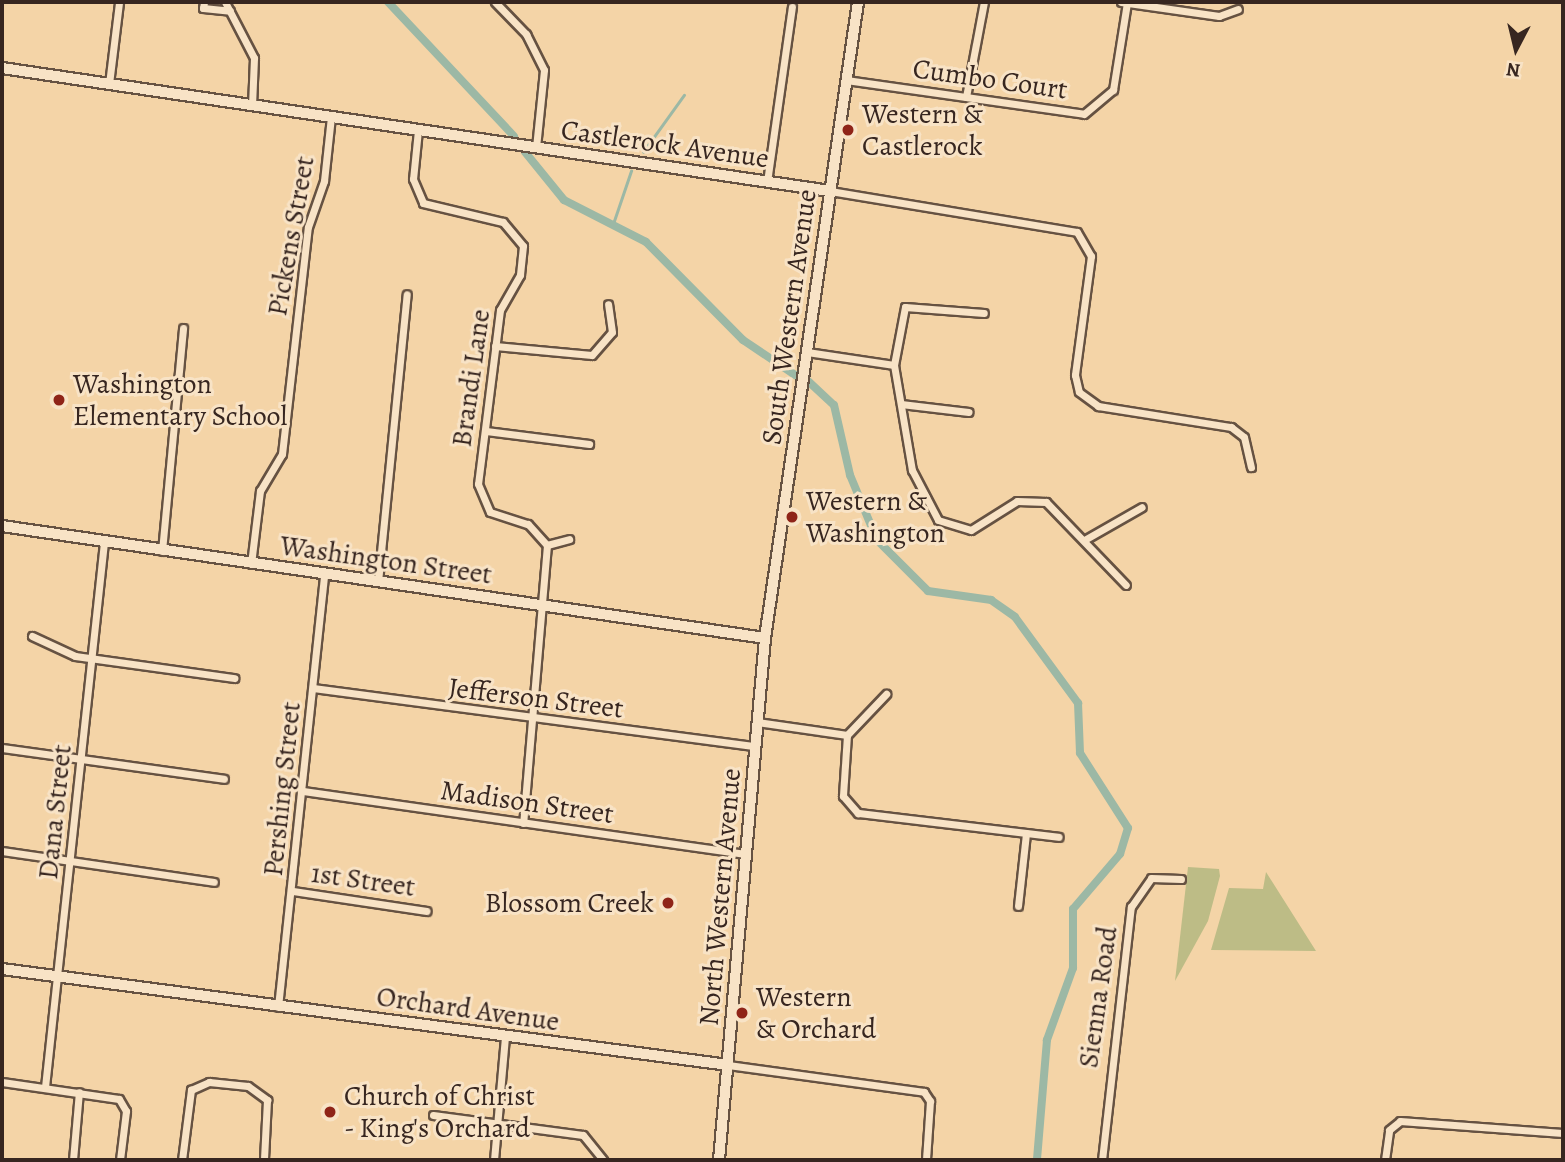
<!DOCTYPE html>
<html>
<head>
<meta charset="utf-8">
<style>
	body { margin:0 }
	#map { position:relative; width:1565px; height:1162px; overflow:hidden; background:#f4d4a7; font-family:Alegreya,serif }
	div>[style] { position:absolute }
	.green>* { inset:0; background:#bdbc86 }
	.stream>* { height:2.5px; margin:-1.25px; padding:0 1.25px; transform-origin:1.25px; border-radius:1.25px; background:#9cb8a5 }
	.canal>* { height:8px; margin:-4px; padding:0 4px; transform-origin:4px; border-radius:4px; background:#9cb8a5 }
	.roads { filter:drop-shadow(2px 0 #665242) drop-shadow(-2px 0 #665242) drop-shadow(0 2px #665242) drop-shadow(0 -2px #665242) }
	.street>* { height:7px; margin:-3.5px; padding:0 3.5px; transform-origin:3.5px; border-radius:3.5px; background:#f8e3c6 }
	.secondary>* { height:10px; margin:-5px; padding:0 5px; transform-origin:5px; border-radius:5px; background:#f8e3c6 }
	.dots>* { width:19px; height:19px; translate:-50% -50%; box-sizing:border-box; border:4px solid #f8e3c6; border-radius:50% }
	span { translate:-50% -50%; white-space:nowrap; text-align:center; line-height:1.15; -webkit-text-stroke:6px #f8e3c6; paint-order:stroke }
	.street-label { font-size:28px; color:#372620 }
	.poi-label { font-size:28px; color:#372620 }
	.left { translate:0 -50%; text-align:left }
	.right { translate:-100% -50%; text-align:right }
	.frame { position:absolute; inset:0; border:4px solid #372620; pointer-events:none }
	.north { position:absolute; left:1481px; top:14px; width:70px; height:70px; -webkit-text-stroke:5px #f8e3c6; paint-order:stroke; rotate:187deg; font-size:19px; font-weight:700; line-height:28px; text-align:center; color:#372620 }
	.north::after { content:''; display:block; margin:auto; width:24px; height:32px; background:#372620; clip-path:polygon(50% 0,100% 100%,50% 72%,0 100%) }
</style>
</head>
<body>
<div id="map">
	<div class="green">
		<i style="clip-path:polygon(1188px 867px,1219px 869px,1220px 876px,1208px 921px,1175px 981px)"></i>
		<i style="clip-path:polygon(1266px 872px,1316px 951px,1211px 950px,1229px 888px,1263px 889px)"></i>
	</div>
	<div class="stream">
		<i style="left:643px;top:152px;width:70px;rotate:-54.3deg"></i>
		<i style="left:613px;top:224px;width:56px;rotate:-71.2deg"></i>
	</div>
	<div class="canal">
		<i style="left:388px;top:2px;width:184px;rotate:46.8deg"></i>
		<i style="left:525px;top:152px;width:62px;rotate:50.9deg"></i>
		<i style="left:564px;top:200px;width:92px;rotate:27.1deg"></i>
		<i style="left:646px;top:242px;width:138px;rotate:45.3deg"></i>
		<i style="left:743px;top:340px;width:63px;rotate:33.9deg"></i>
		<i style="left:808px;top:381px;width:35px;rotate:43deg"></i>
		<i style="left:834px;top:405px;width:72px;rotate:77.1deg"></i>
		<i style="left:850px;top:475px;width:70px;rotate:67.4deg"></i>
		<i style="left:877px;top:540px;width:72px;rotate:45deg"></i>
		<i style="left:928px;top:591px;width:64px;rotate:8.1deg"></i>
		<i style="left:991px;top:600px;width:29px;rotate:35deg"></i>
		<i style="left:1015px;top:617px;width:107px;rotate:53.8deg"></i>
		<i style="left:1078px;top:703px;width:50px;rotate:87.7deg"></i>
		<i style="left:1080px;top:753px;width:89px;rotate:57.4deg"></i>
		<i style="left:1128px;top:828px;width:27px;rotate:107deg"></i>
		<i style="left:1120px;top:854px;width:72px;rotate:130.5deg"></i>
		<i style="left:1073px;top:909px;width:59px;rotate:90deg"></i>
		<i style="left:1073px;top:968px;width:77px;rotate:109.9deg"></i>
		<i style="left:1047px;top:1040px;width:120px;rotate:94.8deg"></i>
	</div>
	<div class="roads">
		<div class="street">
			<i style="left:204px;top:2px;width:6px;rotate:99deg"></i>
			<i style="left:203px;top:8px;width:27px;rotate:6deg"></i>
			<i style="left:225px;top:2px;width:63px;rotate:62.6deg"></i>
			<i style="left:254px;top:58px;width:47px;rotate:92.4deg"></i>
			<i style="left:495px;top:2px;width:45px;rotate:45.9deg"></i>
			<i style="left:526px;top:34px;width:40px;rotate:63.4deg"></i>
			<i style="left:544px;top:70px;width:78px;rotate:95.9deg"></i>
			<i style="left:1121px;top:2px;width:99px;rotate:8.1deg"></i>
			<i style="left:1219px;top:16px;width:20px;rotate:-20deg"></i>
			<i style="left:846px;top:80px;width:240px;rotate:8.1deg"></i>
			<i style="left:1084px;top:114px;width:38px;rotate:-40deg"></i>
			<i style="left:1113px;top:90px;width:88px;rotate:-80.9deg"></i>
			<i style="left:109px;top:84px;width:83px;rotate:-83deg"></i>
			<i style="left:966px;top:97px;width:97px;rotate:-79.3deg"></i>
			<i style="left:418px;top:130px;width:49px;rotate:95.8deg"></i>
			<i style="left:413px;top:179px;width:26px;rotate:67deg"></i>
			<i style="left:423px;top:203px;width:82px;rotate:13.4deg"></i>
			<i style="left:503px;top:222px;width:31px;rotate:50deg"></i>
			<i style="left:523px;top:246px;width:29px;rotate:96deg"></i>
			<i style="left:520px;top:275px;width:40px;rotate:119.7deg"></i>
			<i style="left:500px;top:310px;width:175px;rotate:97.2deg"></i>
			<i style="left:478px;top:484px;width:30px;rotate:67deg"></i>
			<i style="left:490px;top:512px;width:40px;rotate:18deg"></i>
			<i style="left:528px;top:524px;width:28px;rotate:48deg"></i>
			<i style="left:547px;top:545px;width:279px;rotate:94.9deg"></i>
			<i style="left:767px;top:182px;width:177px;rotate:-81.9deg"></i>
			<i style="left:830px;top:191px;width:250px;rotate:9.4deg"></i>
			<i style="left:1077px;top:232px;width:28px;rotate:60deg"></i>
			<i style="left:1091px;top:256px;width:120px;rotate:97.7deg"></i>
			<i style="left:1075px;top:375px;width:17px;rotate:77deg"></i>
			<i style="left:1079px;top:392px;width:24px;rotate:36deg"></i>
			<i style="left:1098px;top:406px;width:135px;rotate:9deg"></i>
			<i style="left:1231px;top:427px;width:16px;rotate:38deg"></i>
			<i style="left:1244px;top:437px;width:31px;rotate:77deg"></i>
			<i style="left:495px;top:346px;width:97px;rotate:5.3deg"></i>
			<i style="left:592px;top:355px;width:30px;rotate:-49deg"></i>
			<i style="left:612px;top:332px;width:28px;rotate:-98deg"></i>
			<i style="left:807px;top:352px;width:88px;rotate:8.5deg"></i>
			<i style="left:894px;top:365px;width:107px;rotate:80.3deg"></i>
			<i style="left:912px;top:470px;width:56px;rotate:62.5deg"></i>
			<i style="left:938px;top:520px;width:34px;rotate:17deg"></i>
			<i style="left:971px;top:530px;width:54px;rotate:-32.2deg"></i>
			<i style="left:1017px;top:501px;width:29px;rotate:2deg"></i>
			<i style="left:1046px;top:502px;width:115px;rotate:46.1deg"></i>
			<i style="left:894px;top:365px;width:59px;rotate:-79.3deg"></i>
			<i style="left:905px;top:307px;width:79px;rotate:4.3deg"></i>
			<i style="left:901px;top:404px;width:68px;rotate:6.7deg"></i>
			<i style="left:486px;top:431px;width:104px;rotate:7.2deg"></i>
			<i style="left:1086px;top:539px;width:64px;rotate:-29.7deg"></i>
			<i style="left:547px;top:545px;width:23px;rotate:-15deg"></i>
			<i style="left:162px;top:551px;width:224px;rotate:-84.6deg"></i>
			<i style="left:251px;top:564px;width:74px;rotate:-83deg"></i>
			<i style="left:260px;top:491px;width:43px;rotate:-59.3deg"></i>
			<i style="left:282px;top:454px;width:228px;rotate:-83.5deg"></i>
			<i style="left:308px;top:227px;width:49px;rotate:-70.8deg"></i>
			<i style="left:324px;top:181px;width:64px;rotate:-83.8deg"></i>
			<i style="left:378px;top:582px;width:289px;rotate:-84.3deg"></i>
			<i style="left:32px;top:636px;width:47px;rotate:24.9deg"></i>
			<i style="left:75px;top:656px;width:161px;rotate:7.9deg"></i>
			<i style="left:313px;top:688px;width:446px;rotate:7.5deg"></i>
			<i style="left:757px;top:722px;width:91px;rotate:8.2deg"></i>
			<i style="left:847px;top:735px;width:61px;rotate:93.8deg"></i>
			<i style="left:843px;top:796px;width:23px;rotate:49deg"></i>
			<i style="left:858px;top:813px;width:202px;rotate:6.8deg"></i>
			<i style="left:847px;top:735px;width:57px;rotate:-46.4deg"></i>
			<i style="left:2px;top:748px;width:224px;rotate:7.9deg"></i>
			<i style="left:303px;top:791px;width:447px;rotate:8.1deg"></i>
			<i style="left:2px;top:851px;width:214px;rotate:8.3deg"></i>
			<i style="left:293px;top:891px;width:135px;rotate:8.5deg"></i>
			<i style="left:1018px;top:906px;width:73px;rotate:-83.7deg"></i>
			<i style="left:278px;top:1007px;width:435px;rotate:-83.9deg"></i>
			<i style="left:728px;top:1065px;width:198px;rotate:7.8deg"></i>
			<i style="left:924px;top:1092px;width:11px;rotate:56deg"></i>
			<i style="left:930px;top:1101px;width:59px;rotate:93.9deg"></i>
			<i style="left:2px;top:1082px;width:118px;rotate:8.3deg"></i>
			<i style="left:119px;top:1099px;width:14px;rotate:60deg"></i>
			<i style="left:126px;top:1111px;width:49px;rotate:97deg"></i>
			<i style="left:45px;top:1087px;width:548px;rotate:-83.82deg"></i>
			<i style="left:433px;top:1115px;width:151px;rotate:7.6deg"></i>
			<i style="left:583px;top:1135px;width:32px;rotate:51deg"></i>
			<i style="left:73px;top:1160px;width:68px;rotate:-85deg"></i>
			<i style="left:182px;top:1160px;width:71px;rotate:-82.7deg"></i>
			<i style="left:191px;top:1090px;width:20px;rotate:-24deg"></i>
			<i style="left:209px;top:1082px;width:39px;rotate:6deg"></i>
			<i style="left:248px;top:1086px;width:24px;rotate:36deg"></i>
			<i style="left:267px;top:1100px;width:60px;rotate:92.9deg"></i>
			<i style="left:494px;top:1160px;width:123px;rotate:-84.9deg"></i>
			<i style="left:1102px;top:1160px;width:255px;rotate:-83.5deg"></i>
			<i style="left:1131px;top:907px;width:35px;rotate:-55deg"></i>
			<i style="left:1151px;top:878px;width:30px;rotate:2deg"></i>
			<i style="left:1385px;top:1160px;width:30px;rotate:-82deg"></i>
			<i style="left:1389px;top:1130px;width:14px;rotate:-39deg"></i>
			<i style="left:1400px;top:1121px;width:163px;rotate:4.2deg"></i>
		</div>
		<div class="secondary">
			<i style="left:2px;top:68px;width:837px;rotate:8.45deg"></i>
			<i style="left:2px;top:526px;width:771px;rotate:8.35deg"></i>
			<i style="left:2px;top:969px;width:732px;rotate:7.53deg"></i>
			<i style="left:719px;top:1160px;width:524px;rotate:-84.96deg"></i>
			<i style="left:765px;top:638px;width:643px;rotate:-81.68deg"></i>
		</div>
	</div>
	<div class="dots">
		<i style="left:848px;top:130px;background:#8f2418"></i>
		<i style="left:59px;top:400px;background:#8f2418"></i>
		<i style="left:792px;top:517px;background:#8f2418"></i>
		<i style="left:668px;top:903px;background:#8f2418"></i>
		<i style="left:742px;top:1013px;background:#8f2418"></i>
		<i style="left:330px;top:1112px;background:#8f2418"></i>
	</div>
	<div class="street-label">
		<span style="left:990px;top:79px;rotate:8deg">Cumbo Court</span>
		<span style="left:665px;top:144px;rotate:8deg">Castlerock Avenue</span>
		<span style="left:291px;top:236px;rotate:-80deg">Pickens Street</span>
		<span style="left:789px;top:317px;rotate:-82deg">South Western Avenue</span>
		<span style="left:471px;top:378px;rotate:-82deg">Brandi Lane</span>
		<span style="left:386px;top:560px;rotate:8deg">Washington Street</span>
		<span style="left:536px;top:698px;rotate:7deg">Jefferson Street</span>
		<span style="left:282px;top:789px;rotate:-84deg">Pershing Street</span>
		<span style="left:527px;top:802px;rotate:8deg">Madison Street</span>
		<span style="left:55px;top:812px;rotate:-84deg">Dana Street</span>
		<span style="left:363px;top:880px;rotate:8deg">1st Street</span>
		<span style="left:720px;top:897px;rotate:-85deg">North Western Avenue</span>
		<span style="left:1098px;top:997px;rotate:-82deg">Sienna Road</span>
		<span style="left:468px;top:1009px;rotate:8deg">Orchard Avenue</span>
	</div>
	<div class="poi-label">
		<span class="left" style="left:862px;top:130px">Western &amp;<br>Castlerock</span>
		<span class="left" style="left:73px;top:400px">Washington<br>Elementary School</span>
		<span class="left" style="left:806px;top:517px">Western &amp;<br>Washington</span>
		<span class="right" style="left:654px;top:903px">Blossom Creek</span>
		<span class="left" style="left:756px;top:1013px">Western<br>&amp; Orchard</span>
		<span class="left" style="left:344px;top:1112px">Church of Christ<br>- King's Orchard</span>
	</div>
	<div class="frame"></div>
	<div class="north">N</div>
</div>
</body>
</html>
